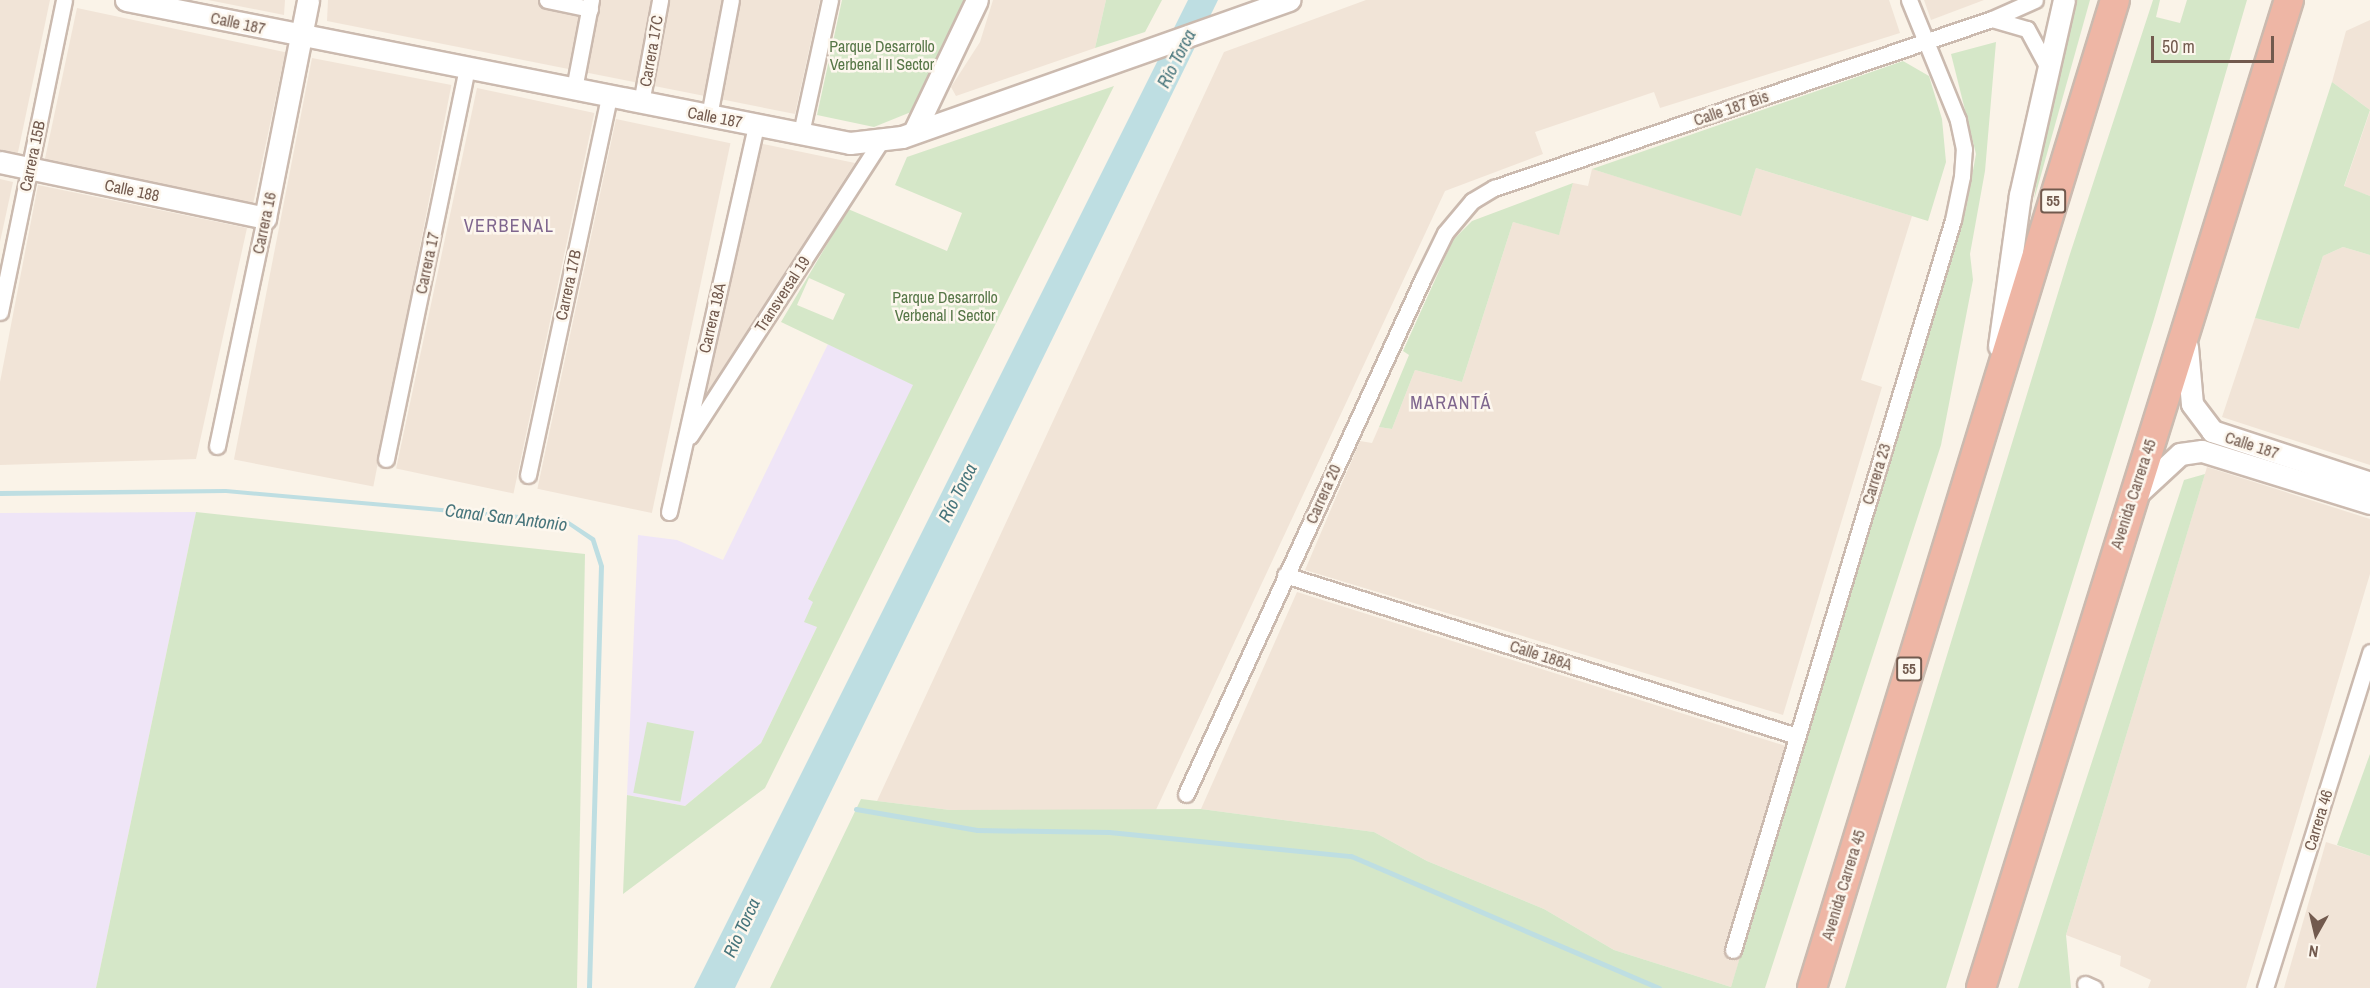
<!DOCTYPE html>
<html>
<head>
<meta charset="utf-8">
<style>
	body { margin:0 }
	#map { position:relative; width:2370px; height:988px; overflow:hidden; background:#faf3e8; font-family:"Archivo Narrow",sans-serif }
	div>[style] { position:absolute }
	.residential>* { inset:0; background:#f1e4d7; transform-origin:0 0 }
	.education>* { inset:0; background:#efe5f7 }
	.green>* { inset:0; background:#d5e7c8; transform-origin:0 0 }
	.water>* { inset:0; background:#bedee2 }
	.stream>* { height:5px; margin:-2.5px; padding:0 2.5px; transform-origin:2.5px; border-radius:2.5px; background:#bedee2 }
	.roads { filter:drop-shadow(2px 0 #cbbaaf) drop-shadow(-2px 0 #cbbaaf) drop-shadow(0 2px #cbbaaf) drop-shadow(0 -2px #cbbaaf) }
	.street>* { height:15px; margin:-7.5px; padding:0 7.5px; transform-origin:7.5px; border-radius:7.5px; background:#fff }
	.secondary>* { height:21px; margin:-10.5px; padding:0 10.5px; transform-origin:10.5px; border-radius:10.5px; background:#fff }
	.highway>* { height:28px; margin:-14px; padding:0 14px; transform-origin:14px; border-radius:14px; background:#eeb6a5 }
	span { translate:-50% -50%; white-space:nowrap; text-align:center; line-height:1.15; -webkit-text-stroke:5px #fdf7ee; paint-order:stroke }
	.shield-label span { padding:2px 4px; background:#fdf7ee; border:2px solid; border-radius:4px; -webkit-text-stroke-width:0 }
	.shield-label { font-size:15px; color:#725a4e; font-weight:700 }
	.street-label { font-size:16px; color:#725a4e }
	.park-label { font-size:16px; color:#577748 }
	.water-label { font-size:18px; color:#47757c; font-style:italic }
	.neighbourhood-label { font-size:18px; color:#7f668e; letter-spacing:1.5px }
	.north { position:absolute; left:2286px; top:904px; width:60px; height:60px; -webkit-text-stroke:4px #fdf7ee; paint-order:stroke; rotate:188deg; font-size:16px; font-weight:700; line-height:24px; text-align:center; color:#725a4e }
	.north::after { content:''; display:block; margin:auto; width:21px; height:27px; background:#725a4e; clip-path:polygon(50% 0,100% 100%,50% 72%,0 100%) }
	.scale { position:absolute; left:2151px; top:36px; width:123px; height:27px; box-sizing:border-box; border:3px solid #725a4e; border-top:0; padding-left:8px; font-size:18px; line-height:21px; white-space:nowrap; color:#725a4e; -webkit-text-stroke:4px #fdf7ee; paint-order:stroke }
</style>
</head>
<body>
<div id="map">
	<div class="residential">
		<i style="clip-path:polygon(0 0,50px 0,17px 157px,0 153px)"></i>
		<i style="clip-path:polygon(208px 0,285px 0,284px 15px)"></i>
		<i style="clip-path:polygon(328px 0,820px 0,795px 114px,327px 21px)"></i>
		<i style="clip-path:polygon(993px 0,1106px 0,1095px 48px,956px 96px,951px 87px,980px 42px)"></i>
		<i style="clip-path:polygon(1366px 0,1889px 0,1900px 33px,1660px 108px,1654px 92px,1535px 132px,1543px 154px,1445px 191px,1155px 812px,950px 810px,877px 801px,1224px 52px)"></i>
		<i style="clip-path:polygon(1924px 0,1984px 0,1931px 20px)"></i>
		<i style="left:77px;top:8px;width:213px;height:155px;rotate:12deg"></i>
		<i style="clip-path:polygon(2370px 20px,2370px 110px,2332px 82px,2346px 31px)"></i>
		<i style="left:312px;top:58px;width:142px;height:409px;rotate:11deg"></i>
		<i style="left:477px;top:88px;width:120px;height:389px;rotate:12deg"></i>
		<i style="clip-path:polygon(2370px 111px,2370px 196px,2344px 187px)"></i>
		<i style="left:616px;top:119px;width:117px;height:378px;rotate:12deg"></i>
		<i style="clip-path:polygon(758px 143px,855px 163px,706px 394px)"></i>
		<i style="clip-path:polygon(1756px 168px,1912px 216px,1861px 380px,1882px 387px,1783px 715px,1305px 570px,1360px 441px,1372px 443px,1379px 427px,1392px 429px,1415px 370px,1462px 382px,1513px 222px,1559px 234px,1573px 183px,1588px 186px,1592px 169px,1741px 215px)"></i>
		<i style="clip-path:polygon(0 179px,13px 182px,0 242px)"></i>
		<i style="clip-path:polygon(38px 185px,247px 228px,196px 459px,0 465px,0 382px)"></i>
		<i style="clip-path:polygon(2343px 247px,2370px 255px,2370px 465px,2222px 417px,2255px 318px,2299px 329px,2323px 256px)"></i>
		<i style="clip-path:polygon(2207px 467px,2370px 519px,2370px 574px,2246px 988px,2148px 988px,2151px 980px,2120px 966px,2121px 956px,2066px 935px)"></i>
		<i style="clip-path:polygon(1297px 592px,1805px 752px,1731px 987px,1614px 950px,1544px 909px,1427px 861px,1374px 832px,1201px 809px)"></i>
		<i style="clip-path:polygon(2326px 842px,2370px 856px,2370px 988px,2284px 988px)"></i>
	</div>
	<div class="education">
		<i style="clip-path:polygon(828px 344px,914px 385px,808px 599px,814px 602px,817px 627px,761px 743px,685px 806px,627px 795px,638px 535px,677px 540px,723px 560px)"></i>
		<i style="clip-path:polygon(196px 512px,96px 988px,0 988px,0 513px)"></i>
	</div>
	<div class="green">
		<i style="clip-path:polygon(842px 0,969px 0,911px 112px,874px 127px,817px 115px)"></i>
		<i style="clip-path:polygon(1106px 0,1162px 0,1145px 32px,1095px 48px)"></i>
		<i style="clip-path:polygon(2077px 0,2090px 0,2034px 200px,2050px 89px)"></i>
		<i style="clip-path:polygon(2153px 0,2160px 0,2156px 17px,2180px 23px,2187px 0,2247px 0,2154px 319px,1946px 988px,1845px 988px,2069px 257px)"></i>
		<i style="clip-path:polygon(1996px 42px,1985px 171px,1970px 254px,1973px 280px,1941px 445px,1765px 988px,770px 988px,861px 799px,950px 810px,1201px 809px,1374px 832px,1427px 861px,1544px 909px,1614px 950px,1731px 987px,1966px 209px,1976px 154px,1951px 54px)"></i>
		<i style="clip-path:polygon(1903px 61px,1929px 76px,1942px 119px,1946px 162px,1928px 221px,1756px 168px,1741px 216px,1592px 169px)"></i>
		<i style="clip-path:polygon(2332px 82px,2370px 110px,2344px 186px,2370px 196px,2370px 255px,2343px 247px,2323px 256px,2299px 329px,2255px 318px)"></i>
		<i style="clip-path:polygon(evenodd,1114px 86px,765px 788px,623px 894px,627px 795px,685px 806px,761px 743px,817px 627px,804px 622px,813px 602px,808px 599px,913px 385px,781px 322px,848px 209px,947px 251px,962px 213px,895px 185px,907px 157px,1114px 86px,809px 278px,845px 294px,833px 320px,797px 305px,809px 278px)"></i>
		<i style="clip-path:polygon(1573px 183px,1559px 235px,1513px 222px,1462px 382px,1415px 370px,1392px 429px,1379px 427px,1409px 355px,1403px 351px,1453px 240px,1472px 221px)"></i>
		<i style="clip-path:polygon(2205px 474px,2066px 935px,2071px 988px,2018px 988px,2184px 480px)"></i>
		<i style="clip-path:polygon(196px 512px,585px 554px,577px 988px,96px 988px)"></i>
		<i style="left:647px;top:722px;width:48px;height:72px;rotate:11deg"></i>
		<i style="clip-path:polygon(2370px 754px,2370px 856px,2337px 845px)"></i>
	</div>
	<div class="water">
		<i style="clip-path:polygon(1188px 0,1218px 0,735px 988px,694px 988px)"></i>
		<i style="clip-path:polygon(226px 489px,566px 519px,595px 538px,604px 566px,592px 988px,587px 988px,599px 566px,591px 541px,565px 523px,226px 493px,0 496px,0 491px)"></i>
	</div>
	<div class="stream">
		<i style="left:856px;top:809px;width:123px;rotate:9.8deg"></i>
		<i style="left:977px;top:830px;width:132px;rotate:0.9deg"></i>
		<i style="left:1109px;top:832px;width:243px;rotate:5.7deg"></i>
		<i style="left:1351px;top:856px;width:335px;rotate:23.2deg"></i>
	</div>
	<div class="roads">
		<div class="street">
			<i style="left:547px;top:0;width:44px;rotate:11.8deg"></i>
			<i style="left:1992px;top:19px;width:36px;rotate:16deg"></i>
			<i style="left:2027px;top:29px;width:42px;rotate:61.6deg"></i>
			<i style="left:574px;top:89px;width:91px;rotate:-79.2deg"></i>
			<i style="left:641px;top:103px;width:105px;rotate:-79.5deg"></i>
			<i style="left:709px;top:116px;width:118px;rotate:-79.3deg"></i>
			<i style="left:801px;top:133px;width:136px;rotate:-77.7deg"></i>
			<i style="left:0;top:312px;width:318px;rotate:-78.4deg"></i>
			<i style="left:690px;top:436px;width:350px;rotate:-57.1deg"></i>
			<i style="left:217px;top:446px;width:233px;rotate:-78.1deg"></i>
			<i style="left:386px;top:459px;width:399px;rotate:-78.3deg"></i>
			<i style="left:528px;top:475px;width:388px;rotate:-77.9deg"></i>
			<i style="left:669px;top:512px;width:397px;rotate:-77.3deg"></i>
			<i style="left:1285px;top:575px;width:537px;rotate:17.46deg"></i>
			<i style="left:1186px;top:794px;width:568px;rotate:-65.33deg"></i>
			<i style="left:1423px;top:278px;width:50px;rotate:-63.9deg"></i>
			<i style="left:1445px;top:233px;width:42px;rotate:-49.8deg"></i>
			<i style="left:1472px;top:201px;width:26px;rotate:-31deg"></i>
			<i style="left:1494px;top:188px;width:526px;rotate:-18.75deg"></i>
			<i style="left:1992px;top:19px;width:47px;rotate:-23.8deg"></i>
			<i style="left:1733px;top:950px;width:762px;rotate:-73.23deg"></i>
			<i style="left:1953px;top:220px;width:45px;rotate:-78.4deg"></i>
			<i style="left:1962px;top:176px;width:27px;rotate:-86deg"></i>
			<i style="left:1964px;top:149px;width:30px;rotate:-102deg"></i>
			<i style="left:1958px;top:120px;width:130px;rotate:-112.2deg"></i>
			<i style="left:2085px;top:984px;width:10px;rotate:24deg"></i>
			<i style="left:2265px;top:988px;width:352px;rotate:-72.6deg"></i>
		</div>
		<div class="secondary">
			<i style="left:126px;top:0;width:738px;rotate:11.17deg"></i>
			<i style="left:850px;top:143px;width:52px;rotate:-6.6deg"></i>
			<i style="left:902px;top:137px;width:411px;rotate:-19.5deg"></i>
			<i style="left:914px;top:132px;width:146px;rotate:-64.5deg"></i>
			<i style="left:0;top:162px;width:271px;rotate:11.9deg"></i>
			<i style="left:265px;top:218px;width:222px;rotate:-78.8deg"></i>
			<i style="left:1999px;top:346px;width:152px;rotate:-82.1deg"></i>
			<i style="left:2020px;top:195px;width:200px;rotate:-77.3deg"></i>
			<i style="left:2187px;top:347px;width:57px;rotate:85deg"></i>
			<i style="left:2192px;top:404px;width:34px;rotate:53deg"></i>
			<i style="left:2212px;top:431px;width:166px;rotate:18.2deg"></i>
			<i style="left:2139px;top:492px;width:56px;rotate:-42.8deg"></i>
			<i style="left:2180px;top:454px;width:22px;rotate:-8deg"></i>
			<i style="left:2202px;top:451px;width:176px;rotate:17.2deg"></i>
		</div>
		<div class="highway">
			<i style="left:1812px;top:988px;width:1033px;rotate:-72.95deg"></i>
			<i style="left:1981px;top:988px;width:1035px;rotate:-72.69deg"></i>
		</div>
	</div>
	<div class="shield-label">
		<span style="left:2053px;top:201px">55</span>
		<span style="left:1909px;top:669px">55</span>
	</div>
	<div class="street-label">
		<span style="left:238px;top:23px;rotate:12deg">Calle 187</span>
		<span style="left:651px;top:51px;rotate:-80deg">Carrera 17C</span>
		<span style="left:1731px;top:108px;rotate:-19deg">Calle 187 Bis</span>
		<span style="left:715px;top:117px;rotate:11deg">Calle 187</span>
		<span style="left:32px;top:156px;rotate:-78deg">Carrera 15B</span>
		<span style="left:132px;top:190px;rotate:12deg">Calle 188</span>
		<span style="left:264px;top:223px;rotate:-78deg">Carrera 16</span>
		<span style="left:427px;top:263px;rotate:-78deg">Carrera 17</span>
		<span style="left:568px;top:285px;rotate:-78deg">Carrera 17B</span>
		<span style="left:782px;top:294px;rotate:-57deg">Transversal 19</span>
		<span style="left:712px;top:318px;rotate:-77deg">Carrera 18A</span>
		<span style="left:2252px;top:445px;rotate:18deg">Calle 187</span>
		<span style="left:1876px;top:474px;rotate:-73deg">Carrera 23</span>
		<span style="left:1323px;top:494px;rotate:-66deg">Carrera 20</span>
		<span style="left:2133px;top:494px;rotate:-72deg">Avenida Carrera 45</span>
		<span style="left:1541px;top:655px;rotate:18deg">Calle 188A</span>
		<span style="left:2318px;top:820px;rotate:-73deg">Carrera 46</span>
		<span style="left:1843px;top:885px;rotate:-73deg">Avenida Carrera 45</span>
	</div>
	<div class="park-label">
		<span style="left:882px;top:55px">Parque Desarrollo<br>Verbenal II Sector</span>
		<span style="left:945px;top:306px">Parque Desarrollo<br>Verbenal I Sector</span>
	</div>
	<div class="water-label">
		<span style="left:1177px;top:59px;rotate:-63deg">Río Torca</span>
		<span style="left:958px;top:493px;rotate:-63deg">Río Torca</span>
		<span style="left:506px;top:518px;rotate:7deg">Canal San Antonio</span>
		<span style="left:742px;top:928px;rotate:-65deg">Río Torca</span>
	</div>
	<div class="neighbourhood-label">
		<span style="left:509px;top:226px">VERBENAL</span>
		<span style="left:1451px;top:403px">MARANTÁ</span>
	</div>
	<div class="north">N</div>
	<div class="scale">50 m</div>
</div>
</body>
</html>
